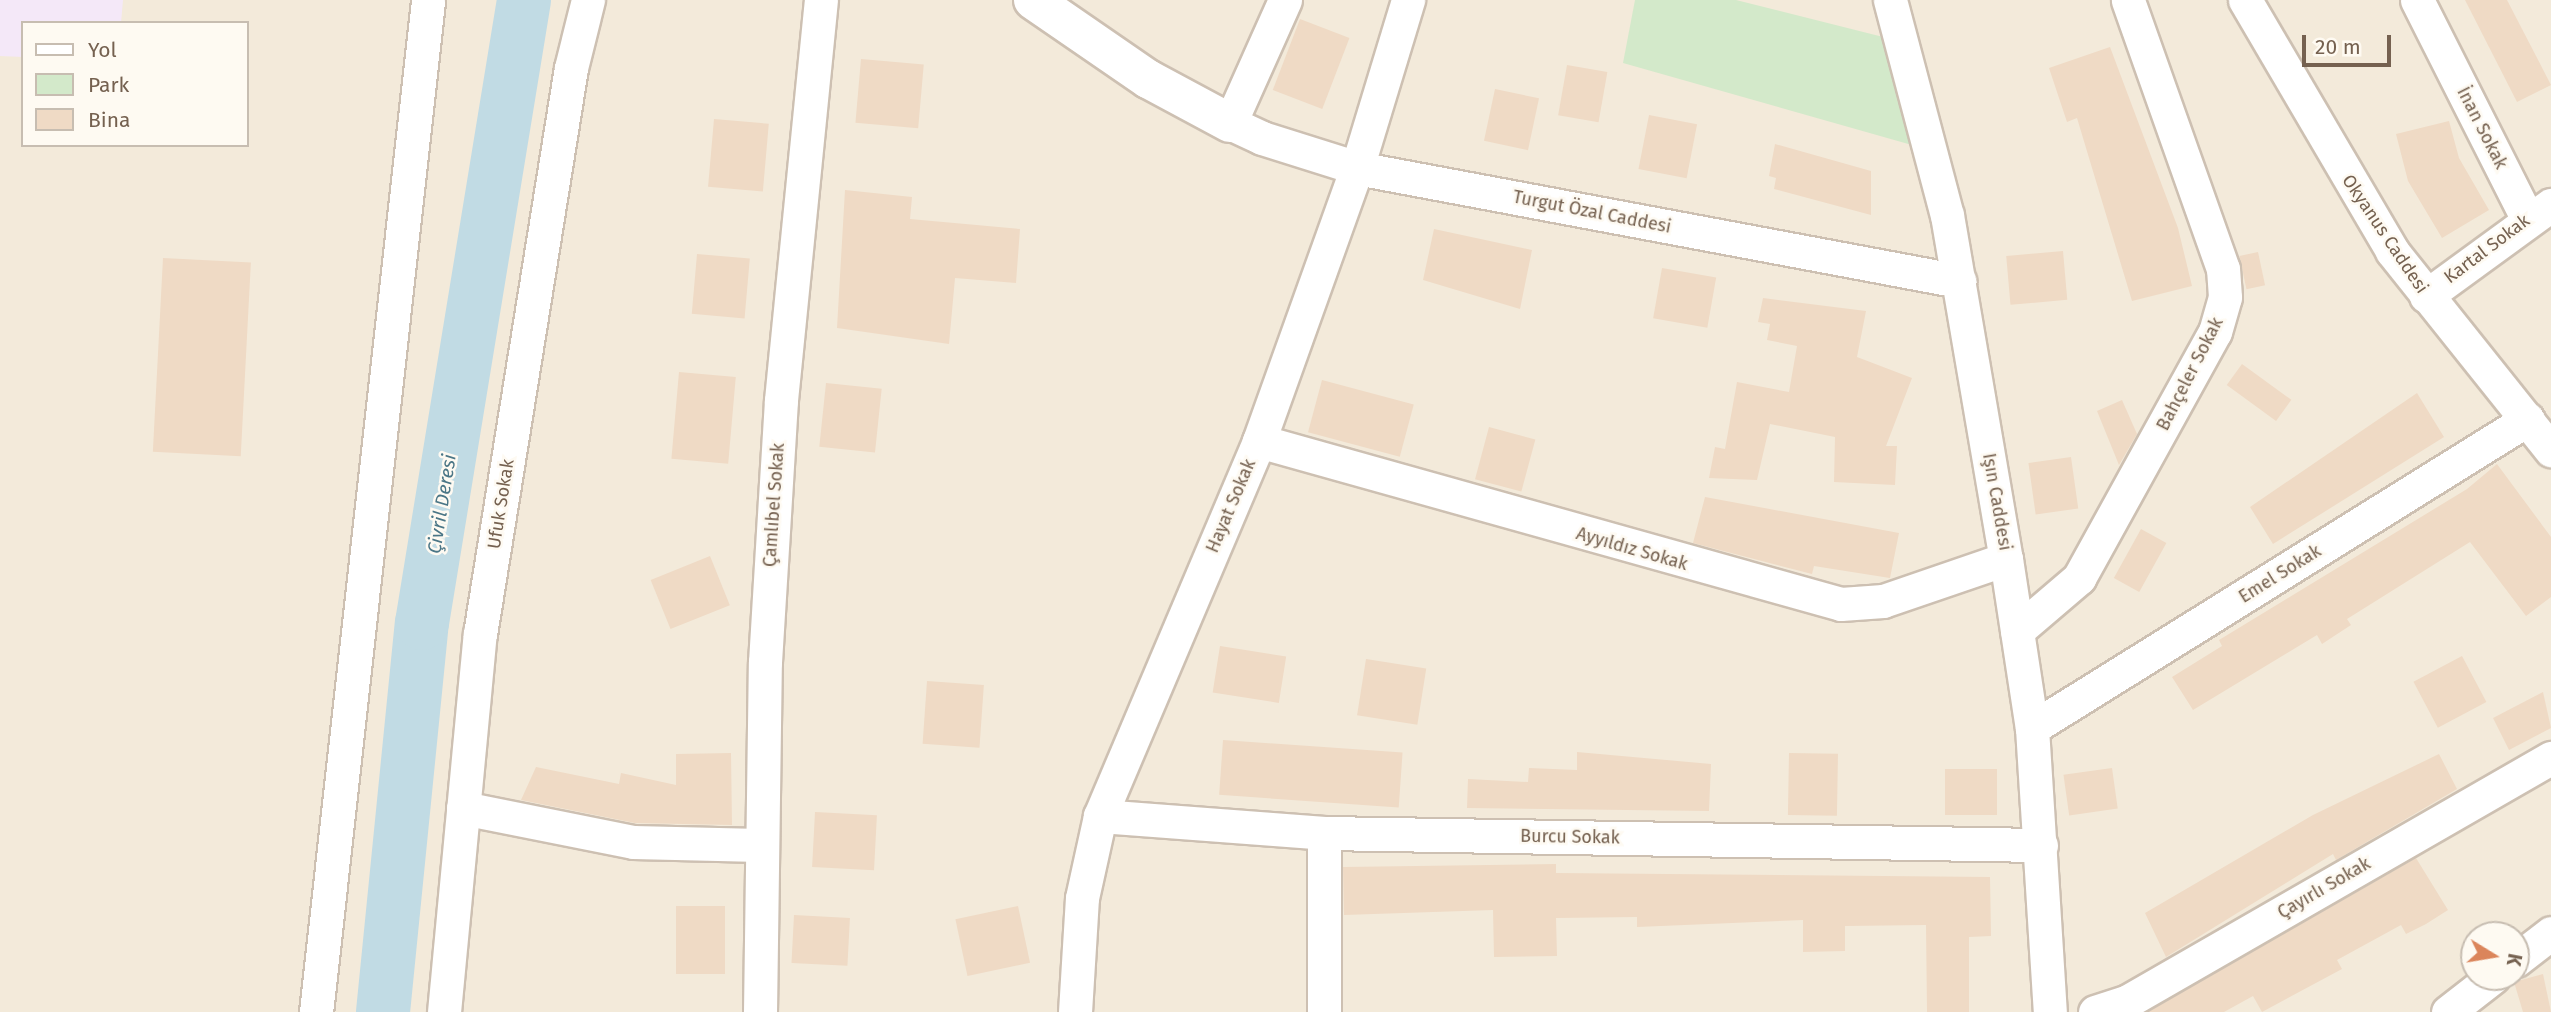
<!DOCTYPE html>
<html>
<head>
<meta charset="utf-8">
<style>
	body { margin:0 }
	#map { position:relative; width:2551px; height:1012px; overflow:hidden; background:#fbf7eb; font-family:"Fira Sans",sans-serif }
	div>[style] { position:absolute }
	.residential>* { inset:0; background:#f3eada }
	.education>* { inset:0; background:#f4e8f8 }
	.green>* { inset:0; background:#d3e9ca }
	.river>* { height:54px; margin:-27px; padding:0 27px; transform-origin:27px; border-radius:27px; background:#c1dbe4 }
	.building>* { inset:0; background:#efdac5; transform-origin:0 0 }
	.roads { filter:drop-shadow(2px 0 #cdc0b2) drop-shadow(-2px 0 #cdc0b2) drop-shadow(0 2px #cdc0b2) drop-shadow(0 -2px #cdc0b2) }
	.minor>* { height:33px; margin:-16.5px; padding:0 16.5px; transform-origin:16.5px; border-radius:16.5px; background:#fff }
	.tertiary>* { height:38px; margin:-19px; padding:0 19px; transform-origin:19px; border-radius:19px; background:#fff }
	span { translate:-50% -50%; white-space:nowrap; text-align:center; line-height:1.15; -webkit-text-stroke:5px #fefaf2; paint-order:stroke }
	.street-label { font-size:18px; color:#756150 }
	.water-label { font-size:19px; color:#4b7686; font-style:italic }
	.legend { position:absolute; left:21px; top:21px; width:228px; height:126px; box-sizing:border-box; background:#fefaf2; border:2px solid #c7bdb1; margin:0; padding:9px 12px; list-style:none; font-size:21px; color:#756150 }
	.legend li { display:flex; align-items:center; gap:14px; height:35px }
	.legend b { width:35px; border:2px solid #c7bdb1 }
	.north { position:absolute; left:2460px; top:921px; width:70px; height:70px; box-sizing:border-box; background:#fefaf2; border:2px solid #c7bdb1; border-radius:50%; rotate:101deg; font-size:19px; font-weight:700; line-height:28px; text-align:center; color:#756150 }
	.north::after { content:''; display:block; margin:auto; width:24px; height:32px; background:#db855b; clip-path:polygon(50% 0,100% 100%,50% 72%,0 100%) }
	.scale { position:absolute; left:2302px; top:35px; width:89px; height:32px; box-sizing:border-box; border:4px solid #756150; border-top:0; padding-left:9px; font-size:21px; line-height:24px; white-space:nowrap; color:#756150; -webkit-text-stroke:5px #fefaf2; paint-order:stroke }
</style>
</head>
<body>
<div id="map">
	<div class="residential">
		<i style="clip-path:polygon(evenodd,0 0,2551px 0,2551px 1012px,0 1012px,0 0,23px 23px,247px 23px,247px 145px,23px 145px,23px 23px,0 0,2474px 935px,2516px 935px,2516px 977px,2474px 977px,2474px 935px)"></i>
	</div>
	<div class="education">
		<i style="clip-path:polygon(0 0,123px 0,121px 23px,23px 23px,23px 57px,0 56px)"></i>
	</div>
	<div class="green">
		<i style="clip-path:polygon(1635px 0,1736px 0,1903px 42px,1933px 151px,1623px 63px)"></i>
	</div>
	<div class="river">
		<i style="left:383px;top:1012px;width:391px;rotate:-84.3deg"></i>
		<i style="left:422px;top:623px;width:631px;rotate:-80.7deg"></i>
	</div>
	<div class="building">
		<i style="clip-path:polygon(2465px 0,2507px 0,2551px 85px,2517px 102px)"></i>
		<i style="left:1300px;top:19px;width:53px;height:76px;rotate:21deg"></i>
		<i style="clip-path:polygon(2110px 47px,2178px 228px,2192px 286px,2132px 301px,2077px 118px,2067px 122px,2049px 68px)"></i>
		<i style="left:861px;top:59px;width:63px;height:64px;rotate:5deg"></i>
		<i style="left:1567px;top:65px;width:41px;height:51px;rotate:10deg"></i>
		<i style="left:1495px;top:89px;width:45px;height:53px;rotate:12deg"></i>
		<i style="left:1649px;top:115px;width:49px;height:55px;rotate:11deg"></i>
		<i style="left:714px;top:119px;width:55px;height:68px;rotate:5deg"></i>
		<i style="clip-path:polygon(2449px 121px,2459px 158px,2489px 210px,2442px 238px,2408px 181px,2396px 134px)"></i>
		<i style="clip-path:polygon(1775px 144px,1871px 171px,1871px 215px,1774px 189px,1776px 178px,1769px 176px)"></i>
		<i style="clip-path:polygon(845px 190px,912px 197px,910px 219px,1020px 229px,1016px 283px,955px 278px,949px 344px,837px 328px)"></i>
		<i style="clip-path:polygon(1434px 229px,1532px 250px,1520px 309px,1423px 280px)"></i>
		<i style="left:2063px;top:251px;width:49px;height:57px;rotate:85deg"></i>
		<i style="left:2258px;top:252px;width:34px;height:19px;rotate:78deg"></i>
		<i style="left:697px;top:254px;width:53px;height:60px;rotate:5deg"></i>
		<i style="left:163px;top:258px;width:88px;height:194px;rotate:3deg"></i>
		<i style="left:1662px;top:268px;width:55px;height:51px;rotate:10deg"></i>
		<i style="clip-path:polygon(1763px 298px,1866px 311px,1857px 357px,1912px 378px,1886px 446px,1897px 446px,1895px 485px,1834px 482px,1835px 437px,1770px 424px,1757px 480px,1709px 478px,1715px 447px,1725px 449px,1737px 382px,1789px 392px,1797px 346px,1767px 340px,1770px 324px,1758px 322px)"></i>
		<i style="left:2242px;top:364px;width:61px;height:26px;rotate:36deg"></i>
		<i style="left:679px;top:372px;width:57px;height:87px;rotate:5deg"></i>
		<i style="left:1322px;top:380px;width:95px;height:54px;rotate:15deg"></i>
		<i style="left:826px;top:383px;width:56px;height:64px;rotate:6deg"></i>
		<i style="clip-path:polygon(2417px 393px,2444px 437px,2273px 544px,2250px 507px)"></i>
		<i style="clip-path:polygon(2122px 400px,2137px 434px,2119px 465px,2097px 411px)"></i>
		<i style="left:1489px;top:427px;width:48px;height:54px;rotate:15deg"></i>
		<i style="left:2071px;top:457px;width:52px;height:43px;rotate:82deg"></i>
		<i style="clip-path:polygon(2497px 464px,2551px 537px,2551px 597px,2526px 616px,2470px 542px,2347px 619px,2351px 625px,2322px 644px,2317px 635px,2193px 710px,2172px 677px,2222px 646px,2219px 640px,2467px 489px)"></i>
		<i style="clip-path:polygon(1705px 497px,1899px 533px,1890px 578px,1814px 566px,1812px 574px,1693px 543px)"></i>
		<i style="left:2141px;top:529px;width:29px;height:56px;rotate:29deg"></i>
		<i style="left:710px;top:556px;width:53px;height:64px;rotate:68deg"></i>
		<i style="left:1220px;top:646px;width:67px;height:47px;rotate:9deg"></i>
		<i style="left:2462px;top:656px;width:52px;height:55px;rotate:62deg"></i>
		<i style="left:1366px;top:659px;width:61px;height:57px;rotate:9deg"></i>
		<i style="left:927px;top:681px;width:57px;height:63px;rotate:4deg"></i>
		<i style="clip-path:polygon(2543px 692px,2551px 728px,2509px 750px,2493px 718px)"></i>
		<i style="left:1223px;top:740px;width:180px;height:55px;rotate:4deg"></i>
		<i style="clip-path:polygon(1577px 752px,1711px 764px,1709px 811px,1467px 808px,1468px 779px,1528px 782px,1529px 768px,1577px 770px)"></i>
		<i style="clip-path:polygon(731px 753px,732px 825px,635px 823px,521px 800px,536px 767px,619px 784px,621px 773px,676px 785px,676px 754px)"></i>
		<i style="left:1789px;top:753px;width:49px;height:62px;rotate:1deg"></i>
		<i style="clip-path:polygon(2439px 754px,2457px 789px,2336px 860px,2333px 854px,2166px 957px,2145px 913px,2313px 815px)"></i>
		<i style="left:2112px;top:768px;width:41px;height:49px;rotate:82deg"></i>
		<i style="left:1945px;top:769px;width:52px;height:46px"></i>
		<i style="left:815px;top:812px;width:62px;height:55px;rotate:3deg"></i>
		<i style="clip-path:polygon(2416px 858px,2448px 910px,2426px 924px,2406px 934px,2401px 925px,2337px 960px,2342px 969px,2262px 1012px,2253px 996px,2224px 1012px,2147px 1012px)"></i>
		<i style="clip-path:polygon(1556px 864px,1556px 873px,1990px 877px,1991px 936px,1969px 937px,1969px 1012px,1927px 1012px,1926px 925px,1845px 926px,1845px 951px,1803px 952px,1803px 920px,1637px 927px,1637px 917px,1556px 918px,1557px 956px,1494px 957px,1493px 910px,1344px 915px,1343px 867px)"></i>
		<i style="left:676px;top:906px;width:49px;height:68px"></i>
		<i style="left:1018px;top:906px;width:58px;height:64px;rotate:78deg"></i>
		<i style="left:794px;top:915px;width:56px;height:48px;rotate:3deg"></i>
		<i style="clip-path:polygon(2543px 974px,2551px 1012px,2523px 1012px,2514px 982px)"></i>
	</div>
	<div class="roads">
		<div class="minor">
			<i style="left:1285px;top:0;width:135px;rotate:114.1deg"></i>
			<i style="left:1230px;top:123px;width:35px;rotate:25deg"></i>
			<i style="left:1262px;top:138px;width:100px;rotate:17.5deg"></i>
			<i style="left:1357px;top:168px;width:613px;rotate:10.63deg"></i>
			<i style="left:1890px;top:0;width:222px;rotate:75.2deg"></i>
			<i style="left:1947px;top:215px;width:349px;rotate:80.3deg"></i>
			<i style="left:2006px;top:559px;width:171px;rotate:81.3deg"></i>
			<i style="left:2032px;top:728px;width:285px;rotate:86.4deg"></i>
			<i style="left:2245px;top:0;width:291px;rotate:59.6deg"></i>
			<i style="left:2392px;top:251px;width:255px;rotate:51.4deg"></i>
			<i style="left:2417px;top:0;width:244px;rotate:63.2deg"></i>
			<i style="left:2426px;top:296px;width:155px;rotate:-36.1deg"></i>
			<i style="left:1259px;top:441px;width:604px;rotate:15.65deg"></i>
			<i style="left:1841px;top:604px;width:42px;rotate:-4.1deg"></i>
			<i style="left:1883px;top:601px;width:130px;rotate:-18.9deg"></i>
			<i style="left:2017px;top:631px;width:82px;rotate:-40.5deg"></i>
			<i style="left:2079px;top:578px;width:281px;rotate:-61.1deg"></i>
			<i style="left:2215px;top:332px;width:36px;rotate:-74deg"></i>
			<i style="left:2225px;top:297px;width:28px;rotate:-94deg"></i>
			<i style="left:2223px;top:269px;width:285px;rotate:-109.5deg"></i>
			<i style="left:2032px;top:728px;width:584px;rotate:-31.92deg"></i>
			<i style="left:463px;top:808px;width:173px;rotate:11.3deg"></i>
			<i style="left:633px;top:842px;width:127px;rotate:1.4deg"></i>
			<i style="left:1100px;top:816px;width:225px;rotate:4.3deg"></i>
			<i style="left:1324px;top:833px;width:717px;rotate:0.96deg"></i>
			<i style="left:2516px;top:960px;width:44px;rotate:-37.6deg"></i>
			<i style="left:316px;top:1012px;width:1018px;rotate:-83.68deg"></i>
			<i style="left:444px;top:1012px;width:380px;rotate:-84.6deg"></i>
			<i style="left:480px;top:634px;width:573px;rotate:-80.87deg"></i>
			<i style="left:571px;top:68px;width:70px;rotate:-76deg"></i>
			<i style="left:760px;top:1012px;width:350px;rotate:-89.2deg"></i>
			<i style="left:765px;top:662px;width:262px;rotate:-86.5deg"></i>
			<i style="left:781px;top:400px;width:402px;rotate:-84.3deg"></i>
			<i style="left:1075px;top:1012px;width:114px;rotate:-86.5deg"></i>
			<i style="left:1082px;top:898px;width:84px;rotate:-77.6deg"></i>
			<i style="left:1100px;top:816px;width:407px;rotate:-67deg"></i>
			<i style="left:1259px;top:441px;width:290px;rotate:-70.3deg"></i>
			<i style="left:1357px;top:168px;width:176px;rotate:-73.1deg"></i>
			<i style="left:1324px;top:1012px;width:179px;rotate:-90deg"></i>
			<i style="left:2095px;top:1012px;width:35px;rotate:-18deg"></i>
			<i style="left:2128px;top:1001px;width:488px;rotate:-29.9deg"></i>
			<i style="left:2448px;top:1012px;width:57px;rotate:-37.9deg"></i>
		</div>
		<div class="tertiary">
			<i style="left:1033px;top:0;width:140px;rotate:34.5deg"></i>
			<i style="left:1148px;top:79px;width:93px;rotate:28.2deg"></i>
		</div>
	</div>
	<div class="street-label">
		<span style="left:2482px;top:128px;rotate:63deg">İnan Sokak</span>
		<span style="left:1592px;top:212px;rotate:11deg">Turgut Özal Caddesi</span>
		<span style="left:2385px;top:234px;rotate:56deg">Okyanus Caddesi</span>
		<span style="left:2487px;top:249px;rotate:-37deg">Kartal Sokak</span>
		<span style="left:2190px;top:374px;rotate:-63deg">Bahçeler Sokak</span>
		<span style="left:1997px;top:502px;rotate:80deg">Işın Caddesi</span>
		<span style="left:501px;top:504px;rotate:-81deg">Ufuk Sokak</span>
		<span style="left:774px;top:505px;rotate:-86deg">Çamlıbel Sokak</span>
		<span style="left:1231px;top:506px;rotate:-67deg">Hayat Sokak</span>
		<span style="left:1632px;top:549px;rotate:16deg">Ayyıldız Sokak</span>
		<span style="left:2280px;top:574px;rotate:-32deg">Emel Sokak</span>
		<span style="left:1570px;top:837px;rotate:1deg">Burcu Sokak</span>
		<span style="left:2324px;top:888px;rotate:-30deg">Çayırlı Sokak</span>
	</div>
	<div class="water-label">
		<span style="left:442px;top:504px;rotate:-81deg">Çivril Deresi</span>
	</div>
	<ul class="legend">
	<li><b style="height:9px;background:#fff"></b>Yol</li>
	<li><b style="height:19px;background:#d3e9ca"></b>Park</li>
	<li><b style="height:19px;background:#efdac5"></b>Bina</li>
	</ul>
	<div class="north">K</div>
	<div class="scale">20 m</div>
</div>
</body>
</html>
